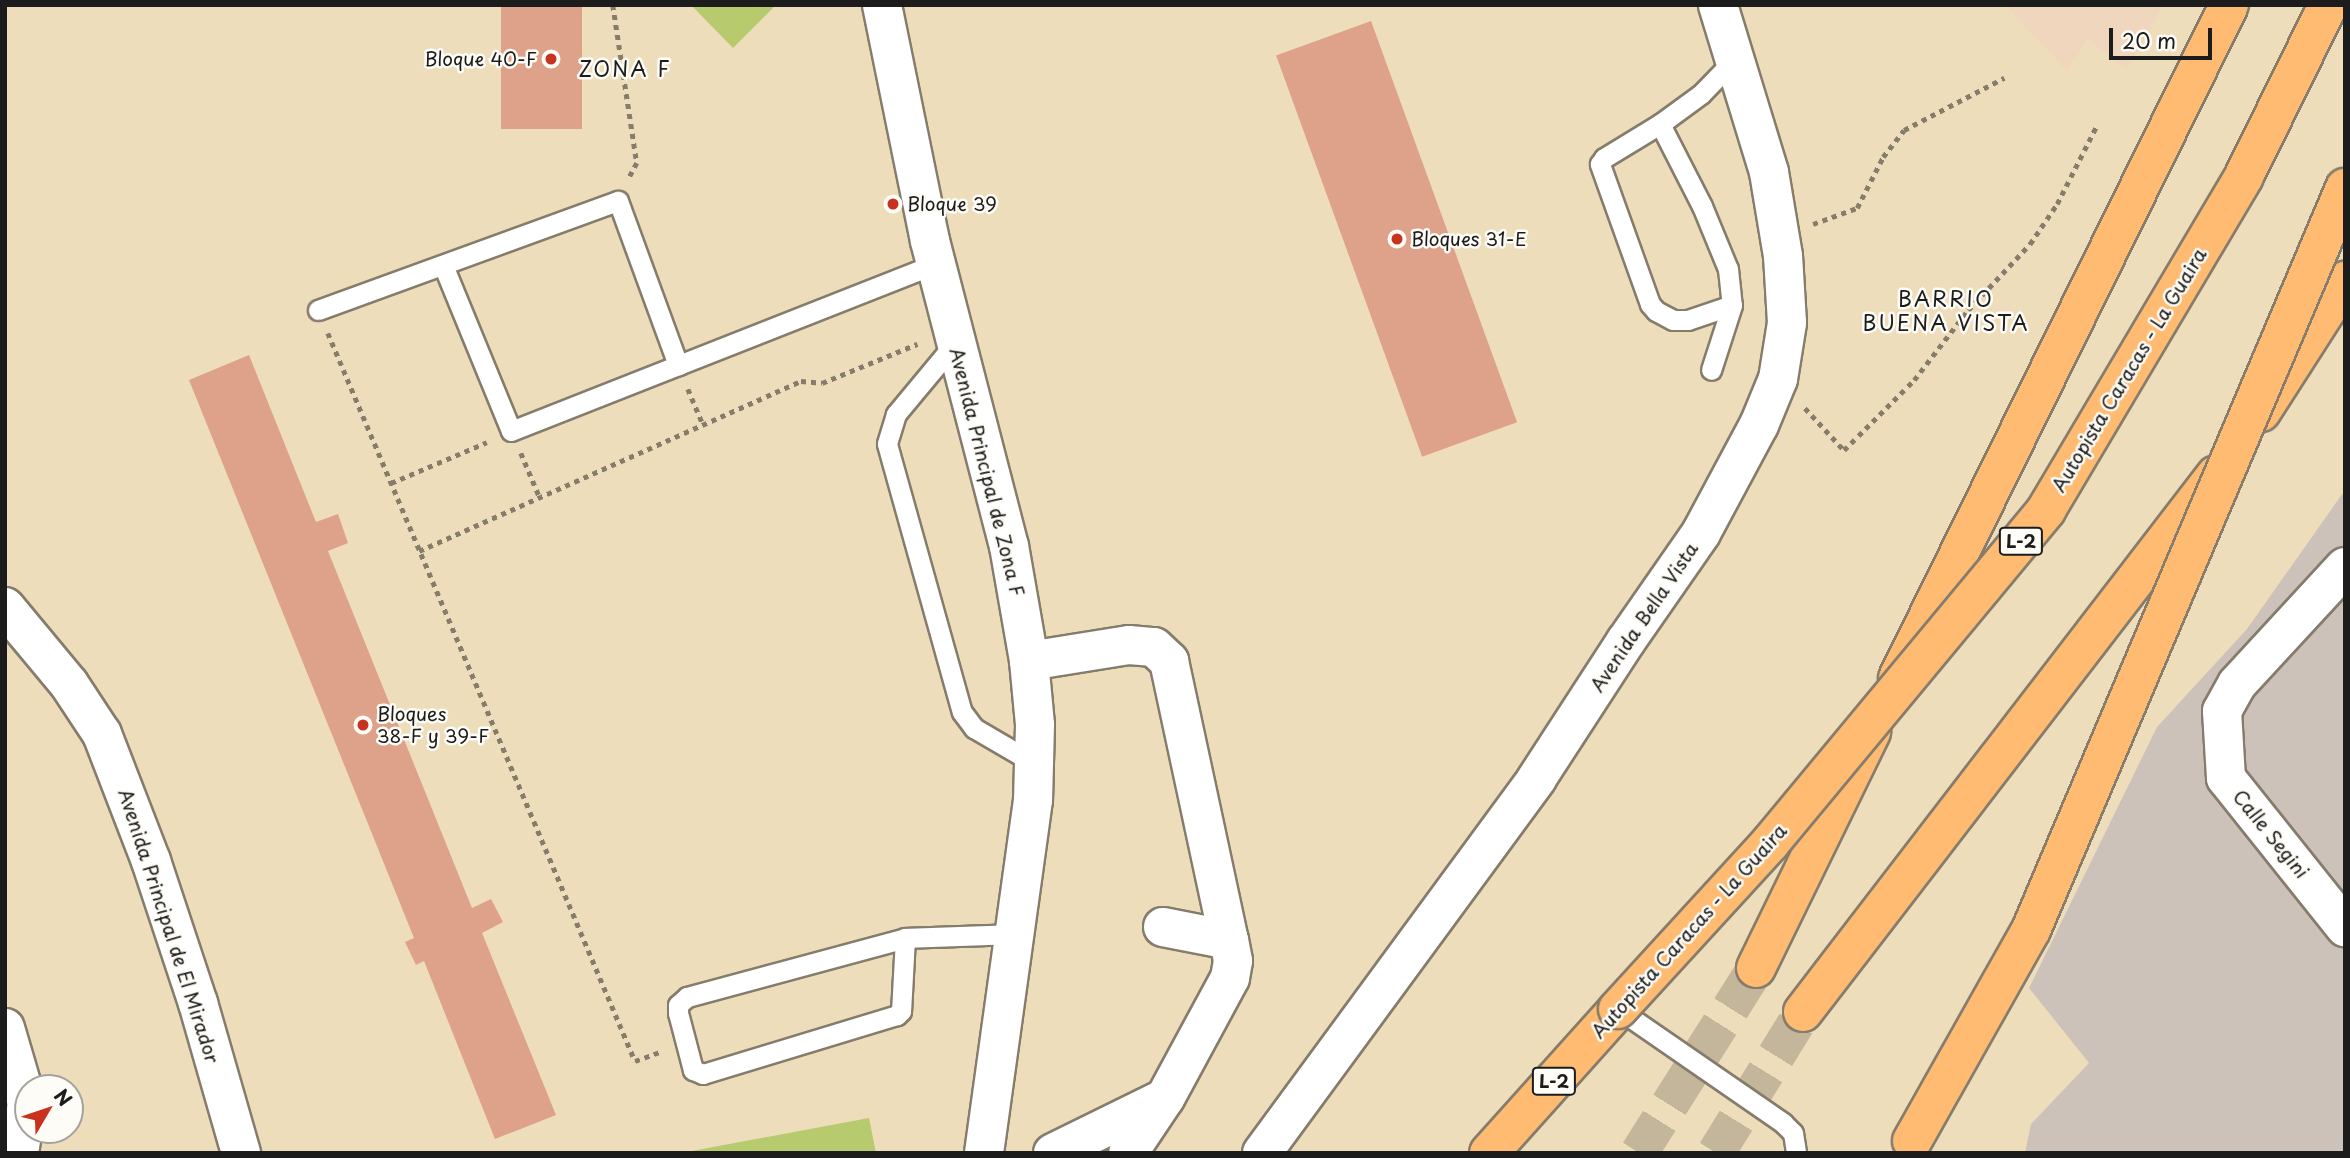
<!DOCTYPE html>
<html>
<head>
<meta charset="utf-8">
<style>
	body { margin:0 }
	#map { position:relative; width:2350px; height:1158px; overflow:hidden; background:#edb; font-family:"Playpen Sans",sans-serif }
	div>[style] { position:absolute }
	.built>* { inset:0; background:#efd6bc }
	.industrial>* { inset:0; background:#cdc2b9 }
	.green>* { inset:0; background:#b7ca6e }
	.building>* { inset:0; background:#dea28a; transform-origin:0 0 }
	.motorway-tunnel>* { height:38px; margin-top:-19px; transform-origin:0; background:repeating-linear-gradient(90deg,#c4b69b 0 38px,transparent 0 57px) }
	.path>* { height:4.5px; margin-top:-2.25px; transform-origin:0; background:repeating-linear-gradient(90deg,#857c6c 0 5px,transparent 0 10px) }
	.roads { filter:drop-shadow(2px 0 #857c6c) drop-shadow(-2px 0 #857c6c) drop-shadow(0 2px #857c6c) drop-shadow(0 -2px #857c6c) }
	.service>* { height:19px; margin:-9.5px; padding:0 9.5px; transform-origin:9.5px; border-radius:9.5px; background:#fff }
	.minor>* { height:38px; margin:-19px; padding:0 19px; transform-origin:19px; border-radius:19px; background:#fff }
	.motorway>* { height:38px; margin:-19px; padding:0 19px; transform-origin:19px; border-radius:19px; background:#febb71 }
	.bridges { filter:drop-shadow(2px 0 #857c6c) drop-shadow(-2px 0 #857c6c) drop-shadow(0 2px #857c6c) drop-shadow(0 -2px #857c6c) }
	.motorway-bridge>* { height:38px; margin:-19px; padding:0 19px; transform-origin:19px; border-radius:19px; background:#febb71 }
	.dots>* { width:19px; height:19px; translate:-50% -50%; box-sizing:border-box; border:4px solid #fdfcf7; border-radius:50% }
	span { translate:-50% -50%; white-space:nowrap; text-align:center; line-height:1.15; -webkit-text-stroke:5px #fdfcf7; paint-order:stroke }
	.shield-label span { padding:2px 5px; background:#fdfcf7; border:2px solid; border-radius:5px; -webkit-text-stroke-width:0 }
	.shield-label { font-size:18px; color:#1c1c1c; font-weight:700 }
	.poi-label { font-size:19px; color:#1c1c1c }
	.right { translate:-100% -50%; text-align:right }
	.left { translate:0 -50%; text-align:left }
	.street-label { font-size:19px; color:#1c1c1c }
	.neighbourhood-label { font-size:21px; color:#1c1c1c; letter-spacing:2px }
	.frame { position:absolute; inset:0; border:7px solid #1c1c1c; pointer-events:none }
	.north { position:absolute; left:14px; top:1074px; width:70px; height:70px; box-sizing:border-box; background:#fdfcf7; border:2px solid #a3a29f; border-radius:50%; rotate:51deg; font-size:19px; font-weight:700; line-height:28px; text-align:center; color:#1c1c1c }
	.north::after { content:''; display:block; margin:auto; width:24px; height:32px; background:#c8321e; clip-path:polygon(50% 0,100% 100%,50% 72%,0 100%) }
	.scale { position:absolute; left:2109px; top:28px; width:103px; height:32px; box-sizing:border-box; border:4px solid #1c1c1c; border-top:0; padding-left:9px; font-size:21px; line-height:24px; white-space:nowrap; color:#1c1c1c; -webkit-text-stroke:5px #fdfcf7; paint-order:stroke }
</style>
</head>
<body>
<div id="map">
	<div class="built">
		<i style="clip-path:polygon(2005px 5px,2163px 5px,2126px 70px,2088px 39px,2067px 71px)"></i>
	</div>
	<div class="industrial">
		<i style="clip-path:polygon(2345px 490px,2345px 1153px,2025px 1153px,2031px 1124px,2089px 1063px,2029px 988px,2157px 727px,2247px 629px)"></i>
	</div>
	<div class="green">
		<i style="clip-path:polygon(691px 5px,776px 5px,733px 48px)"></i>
		<i style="clip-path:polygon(869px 1118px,876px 1153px,681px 1153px)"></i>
	</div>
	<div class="building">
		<i style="left:501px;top:5px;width:81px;height:124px"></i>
		<i style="left:1371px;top:21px;width:427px;height:101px;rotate:70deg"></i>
		<i style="clip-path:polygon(249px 355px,316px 522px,338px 514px,348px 543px,328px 551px,472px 908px,491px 899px,503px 922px,482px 933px,556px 1115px,495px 1139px,424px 961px,416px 965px,405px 942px,414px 938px,189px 380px)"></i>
	</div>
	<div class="motorway-tunnel">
		<i style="left:1639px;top:1153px;width:219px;rotate:-57.7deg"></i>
		<i style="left:1716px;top:1153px;width:166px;rotate:-58.3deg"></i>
	</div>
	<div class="path">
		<i style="left:613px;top:5px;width:160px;rotate:81.4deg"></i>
		<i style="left:637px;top:163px;width:17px;rotate:118deg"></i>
		<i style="left:1813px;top:224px;width:47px;rotate:-20deg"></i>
		<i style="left:1857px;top:208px;width:57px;rotate:-63deg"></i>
		<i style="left:1883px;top:157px;width:34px;rotate:-52deg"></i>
		<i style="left:1904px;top:130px;width:113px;rotate:-27.5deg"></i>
		<i style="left:328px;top:333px;width:790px;rotate:67.13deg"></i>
		<i style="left:635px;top:1061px;width:27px;rotate:-20deg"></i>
		<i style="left:688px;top:389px;width:39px;rotate:67deg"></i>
		<i style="left:1805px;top:408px;width:57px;rotate:47.1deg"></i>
		<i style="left:1844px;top:450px;width:99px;rotate:-45deg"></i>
		<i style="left:1914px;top:380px;width:88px;rotate:-52.4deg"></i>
		<i style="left:1968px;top:310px;width:91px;rotate:-46.8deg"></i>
		<i style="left:2030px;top:244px;width:48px;rotate:-56deg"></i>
		<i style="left:2057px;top:204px;width:89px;rotate:-63.1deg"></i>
		<i style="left:521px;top:453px;width:49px;rotate:67.1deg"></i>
		<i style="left:391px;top:483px;width:104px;rotate:-23.1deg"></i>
		<i style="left:419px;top:551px;width:418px;rotate:-24deg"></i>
		<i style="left:801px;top:381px;width:21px;rotate:5deg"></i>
		<i style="left:822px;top:383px;width:103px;rotate:-22.3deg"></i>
	</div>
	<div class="roads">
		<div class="service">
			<i style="left:1660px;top:124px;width:92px;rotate:62.9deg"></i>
			<i style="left:1702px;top:206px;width:68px;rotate:67.6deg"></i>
			<i style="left:1728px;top:269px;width:36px;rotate:84deg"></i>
			<i style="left:1732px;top:305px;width:68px;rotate:107.9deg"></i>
			<i style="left:443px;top:265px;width:179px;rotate:67.7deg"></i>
			<i style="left:511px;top:431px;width:457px;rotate:-21.5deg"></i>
			<i style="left:1732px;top:305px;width:46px;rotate:161.2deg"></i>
			<i style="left:1688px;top:320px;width:15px;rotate:180deg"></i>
			<i style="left:1673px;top:320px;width:19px;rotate:-152deg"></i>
			<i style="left:1656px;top:311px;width:9px;rotate:-131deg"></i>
			<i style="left:1650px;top:304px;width:149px;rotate:-109.7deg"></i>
			<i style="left:1600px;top:164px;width:7px;rotate:-56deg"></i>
			<i style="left:1604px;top:158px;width:66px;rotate:-31.3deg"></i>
			<i style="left:1660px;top:124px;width:51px;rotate:-36.2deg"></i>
			<i style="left:1701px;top:94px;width:47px;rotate:-45.9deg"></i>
			<i style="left:318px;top:310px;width:319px;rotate:-20deg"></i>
			<i style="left:618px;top:201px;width:175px;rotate:69.9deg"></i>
			<i style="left:956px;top:342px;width:94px;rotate:129.8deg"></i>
			<i style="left:896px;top:414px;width:31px;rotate:107deg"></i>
			<i style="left:887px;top:444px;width:278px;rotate:74.4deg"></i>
			<i style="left:962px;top:712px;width:20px;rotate:53deg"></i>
			<i style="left:974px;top:728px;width:69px;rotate:30.3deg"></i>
			<i style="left:905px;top:938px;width:73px;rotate:93.1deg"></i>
			<i style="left:901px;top:1011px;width:6px;rotate:135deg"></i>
			<i style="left:897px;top:1015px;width:203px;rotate:163.1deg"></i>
			<i style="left:703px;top:1074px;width:11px;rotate:-158deg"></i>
			<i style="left:693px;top:1070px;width:59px;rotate:-104.7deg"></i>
			<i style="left:678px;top:1013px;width:8px;rotate:-90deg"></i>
			<i style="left:678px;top:1005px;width:12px;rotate:-42deg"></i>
			<i style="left:687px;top:997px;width:226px;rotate:-15.1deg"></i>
			<i style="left:905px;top:938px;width:109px;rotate:-2.1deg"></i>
			<i style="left:1618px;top:1009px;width:201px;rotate:34.6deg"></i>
			<i style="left:1783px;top:1123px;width:14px;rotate:45deg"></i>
			<i style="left:1793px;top:1133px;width:20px;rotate:81deg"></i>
		</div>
		<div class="minor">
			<i style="left:882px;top:5px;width:241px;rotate:78.5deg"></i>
			<i style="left:930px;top:241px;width:315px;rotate:75.5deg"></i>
			<i style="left:1009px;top:546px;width:117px;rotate:80.1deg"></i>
			<i style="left:1029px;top:661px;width:64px;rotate:84.6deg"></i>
			<i style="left:1035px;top:725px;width:75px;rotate:91.5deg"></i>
			<i style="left:1033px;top:800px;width:356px;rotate:97.9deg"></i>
			<i style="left:2345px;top:567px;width:159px;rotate:132.7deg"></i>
			<i style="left:2237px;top:684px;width:31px;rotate:119deg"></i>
			<i style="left:2222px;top:711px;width:67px;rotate:86.6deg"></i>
			<i style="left:2226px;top:778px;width:191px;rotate:51.4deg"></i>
			<i style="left:5px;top:607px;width:100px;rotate:50.3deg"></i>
			<i style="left:69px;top:684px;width:60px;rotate:56.6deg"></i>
			<i style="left:102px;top:734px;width:136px;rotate:68.9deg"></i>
			<i style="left:151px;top:861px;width:150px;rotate:71.7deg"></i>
			<i style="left:198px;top:1003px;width:156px;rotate:74deg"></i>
			<i style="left:1029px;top:661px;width:101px;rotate:-9.1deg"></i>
			<i style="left:1129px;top:645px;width:25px;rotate:5deg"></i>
			<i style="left:1154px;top:647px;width:21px;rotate:43deg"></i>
			<i style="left:1169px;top:661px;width:285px;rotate:77.9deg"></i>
			<i style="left:1229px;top:940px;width:21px;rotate:79deg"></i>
			<i style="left:1233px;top:961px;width:17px;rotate:100deg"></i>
			<i style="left:1230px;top:978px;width:136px;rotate:118.4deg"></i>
			<i style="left:1165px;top:1098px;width:66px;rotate:123.9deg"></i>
			<i style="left:1163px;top:927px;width:67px;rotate:11.1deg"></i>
			<i style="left:5px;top:1028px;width:78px;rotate:73.7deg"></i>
			<i style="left:27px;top:1103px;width:51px;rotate:99.1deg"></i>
			<i style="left:1053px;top:1153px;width:123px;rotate:-26.1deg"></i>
			<i style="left:1262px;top:1153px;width:465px;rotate:-53.7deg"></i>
			<i style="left:1537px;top:778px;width:163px;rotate:-57deg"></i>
			<i style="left:1626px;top:641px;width:131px;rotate:-55.2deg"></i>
			<i style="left:1701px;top:533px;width:123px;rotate:-61.8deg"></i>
			<i style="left:1759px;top:425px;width:50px;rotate:-67.6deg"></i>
			<i style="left:1778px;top:379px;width:57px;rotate:-80.9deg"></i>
			<i style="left:1787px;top:323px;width:67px;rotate:-93.4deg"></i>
			<i style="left:1783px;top:256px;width:85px;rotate:-99.5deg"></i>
			<i style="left:1769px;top:172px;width:175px;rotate:-107deg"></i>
		</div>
		<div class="motorway">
			<i style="left:2261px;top:412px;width:156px;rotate:-57.3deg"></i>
			<i style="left:1898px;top:678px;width:750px;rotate:-63.81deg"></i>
			<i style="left:1756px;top:968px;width:263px;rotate:-64deg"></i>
			<i style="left:1803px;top:1012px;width:677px;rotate:-52.44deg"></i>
			<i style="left:1489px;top:1153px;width:193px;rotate:-48.1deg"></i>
		</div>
	</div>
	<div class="bridges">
		<div class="motorway-bridge">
			<i style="left:1618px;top:1009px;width:225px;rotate:-47.5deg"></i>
			<i style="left:1770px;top:843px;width:433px;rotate:-50.3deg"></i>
			<i style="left:2046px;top:510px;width:388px;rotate:-59.3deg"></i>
			<i style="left:2244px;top:176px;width:191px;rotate:-63.8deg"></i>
			<i style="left:1912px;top:1141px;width:242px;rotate:-60.6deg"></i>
			<i style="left:2031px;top:930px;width:806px;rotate:-67.06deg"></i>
		</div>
	</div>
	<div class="dots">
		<i style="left:551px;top:59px;background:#c8321e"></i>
		<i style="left:893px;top:204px;background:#c8321e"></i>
		<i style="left:1397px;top:239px;background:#c8321e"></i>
		<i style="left:363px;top:725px;background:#c8321e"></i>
	</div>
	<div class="shield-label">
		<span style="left:2021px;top:541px">L-2</span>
		<span style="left:1554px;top:1081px">L-2</span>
	</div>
	<div class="poi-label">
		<span class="right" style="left:537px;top:59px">Bloque 40-F</span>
		<span class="left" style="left:907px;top:204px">Bloque 39</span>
		<span class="left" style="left:1411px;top:239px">Bloques 31-E</span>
		<span class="left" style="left:377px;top:725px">Bloques<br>38-F y 39-F</span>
	</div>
	<div class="street-label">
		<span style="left:2129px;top:370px;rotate:-59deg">Autopista Caracas - La Guaira</span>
		<span style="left:987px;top:472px;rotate:76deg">Avenida Principal de Zona F</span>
		<span style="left:1644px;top:617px;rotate:-56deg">Avenida Bella Vista</span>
		<span style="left:2271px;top:834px;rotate:51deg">Calle Segini</span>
		<span style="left:169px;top:926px;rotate:72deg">Avenida Principal de El Mirador</span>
		<span style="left:1689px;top:931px;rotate:-48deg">Autopista Caracas - La Guaira</span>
	</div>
	<div class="neighbourhood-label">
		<span style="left:625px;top:68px">ZONA F</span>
		<span style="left:1946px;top:310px">BARRIO<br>BUENA VISTA</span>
	</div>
	<div class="frame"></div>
	<div class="north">N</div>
	<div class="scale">20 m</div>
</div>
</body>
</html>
